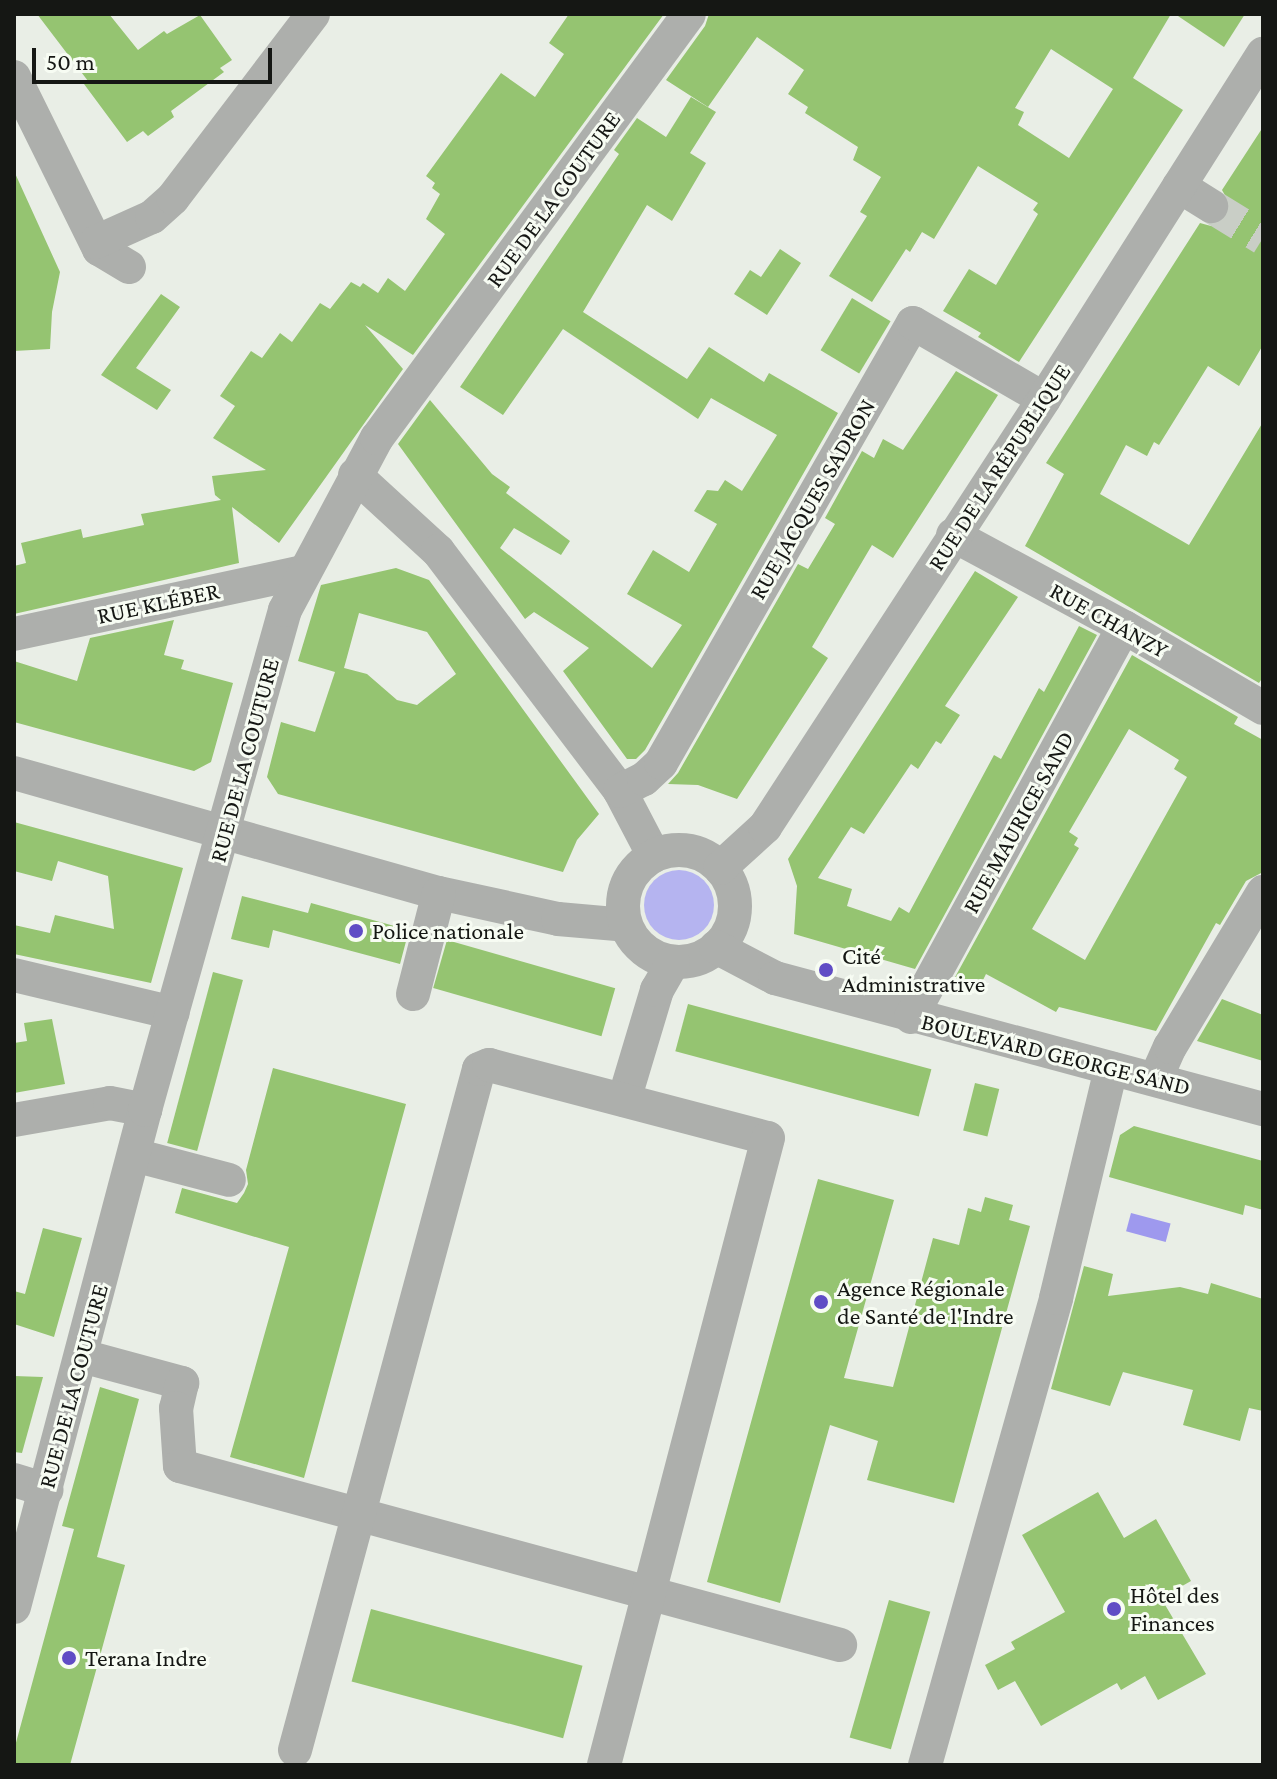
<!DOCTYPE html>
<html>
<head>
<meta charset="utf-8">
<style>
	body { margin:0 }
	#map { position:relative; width:1277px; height:1779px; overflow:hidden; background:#e9eee6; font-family:"Crimson Pro",serif }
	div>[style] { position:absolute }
	.green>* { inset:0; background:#b5b4f0 }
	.round { border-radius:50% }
	.water>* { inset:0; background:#9e99ee; transform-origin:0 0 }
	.building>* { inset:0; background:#95c471; transform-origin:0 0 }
	.minor-tunnel>* { height:34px; margin-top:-17px; transform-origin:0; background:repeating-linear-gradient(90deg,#c9cec6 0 34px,transparent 0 51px) }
	.minor>* { height:34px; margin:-17px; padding:0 17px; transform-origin:17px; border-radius:17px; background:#adafac }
	.minor>.ring { margin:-17px; padding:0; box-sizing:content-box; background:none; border:34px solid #adafac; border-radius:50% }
	.dots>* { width:22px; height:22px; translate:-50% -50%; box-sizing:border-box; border:4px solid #f7fcf3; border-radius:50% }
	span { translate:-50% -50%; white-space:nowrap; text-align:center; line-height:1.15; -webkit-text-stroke:6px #f7fcf3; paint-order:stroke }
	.street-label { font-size:24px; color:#151714 }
	.poi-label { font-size:24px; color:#151714 }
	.left { translate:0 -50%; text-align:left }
	.frame { position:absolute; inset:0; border:16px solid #151714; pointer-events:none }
	.scale { position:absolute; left:32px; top:48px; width:240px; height:36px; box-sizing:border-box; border:4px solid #151714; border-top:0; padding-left:10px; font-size:24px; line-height:28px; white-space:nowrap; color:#151714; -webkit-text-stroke:6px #f7fcf3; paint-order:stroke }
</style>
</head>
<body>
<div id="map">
	<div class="green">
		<i class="round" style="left:644px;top:870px;width:70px;height:70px"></i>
	</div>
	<div class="water">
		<i style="left:1131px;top:1213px;width:41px;height:19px;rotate:15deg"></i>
	</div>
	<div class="building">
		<i style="clip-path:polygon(37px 14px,109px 14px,138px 50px,164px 31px,167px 34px,200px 15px,232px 60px,220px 68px,224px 72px,171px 111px,174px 117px,148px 136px,143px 131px,127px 142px,84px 84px,88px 81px)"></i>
		<i style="clip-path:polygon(569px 14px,664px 14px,413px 355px,365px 325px,403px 369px,279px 543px,232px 507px,239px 563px,14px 614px,14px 566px,26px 563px,21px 543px,81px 529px,83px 538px,144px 525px,141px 514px,221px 500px,215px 495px,212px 476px,266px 470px,213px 438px,235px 406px,220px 396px,251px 351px,262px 358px,280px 333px,292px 342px,320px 303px,330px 309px,351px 282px,360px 287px,363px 283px,378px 293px,388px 278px,405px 291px,445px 234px,426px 219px,440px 194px,432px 188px,435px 183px,426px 176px,501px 73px,535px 97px,564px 54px,549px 43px)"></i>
		<i style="clip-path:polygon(evenodd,709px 14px,1171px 14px,1133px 78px,1183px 110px,1019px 362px,978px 337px,981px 333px,943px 311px,969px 269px,996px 285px,1038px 214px,1033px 210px,1038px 203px,978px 166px,934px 239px,922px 232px,910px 252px,906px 249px,872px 302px,829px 276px,867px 216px,860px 212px,881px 177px,853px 160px,858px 147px,805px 113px,808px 107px,788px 94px,804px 70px,757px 37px,708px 107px,666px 80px,705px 26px,709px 14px,1051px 49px,1113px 89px,1069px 158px,1018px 125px,1024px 112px,1015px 108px,1051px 49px)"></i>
		<i style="clip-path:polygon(1175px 14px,1245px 14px,1224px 47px)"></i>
		<i style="clip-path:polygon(691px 97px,716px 112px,690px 153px,706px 163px,672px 221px,647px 205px,583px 312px,687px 379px,709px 347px,764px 382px,769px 373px,838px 413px,645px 750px,636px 759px,627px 759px,563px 671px,589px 648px,534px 612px,525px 619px,398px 444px,430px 400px,492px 474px,510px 487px,506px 493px,570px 541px,561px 555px,514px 528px,500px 548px,652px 668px,682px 625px,627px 594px,653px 550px,689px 572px,717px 524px,694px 511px,707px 490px,718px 491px,725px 480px,742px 491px,777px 435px,711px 398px,698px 419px,563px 329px,503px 415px,460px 387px,619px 154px,614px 150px,637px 118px,666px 137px)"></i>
		<i style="clip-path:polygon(1263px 127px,1263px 345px,1239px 386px,1208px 366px,1159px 445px,1154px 442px,1147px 456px,1126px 445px,1100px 494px,1189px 545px,1263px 422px,1263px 677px,1259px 683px,1025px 546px,1064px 474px,1046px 463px,1200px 223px,1211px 226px,1227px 217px,1231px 206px,1222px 190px)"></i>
		<i style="clip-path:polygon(14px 171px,60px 272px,52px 312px,50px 349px,14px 351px)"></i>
		<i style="clip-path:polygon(780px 249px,801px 263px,767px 315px,734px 294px,750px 270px,761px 277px)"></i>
		<i style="clip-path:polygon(161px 294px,180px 307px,136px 368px,171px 390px,157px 410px,101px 375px)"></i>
		<i style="left:852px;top:298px;width:45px;height:61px;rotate:31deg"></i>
		<i style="clip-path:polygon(956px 371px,998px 395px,893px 558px,872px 545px,812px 647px,828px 658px,737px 799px,698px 785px,668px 784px,678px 773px,798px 564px,808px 569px,835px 524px,825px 518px,862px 451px,874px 458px,883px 439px,903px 450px)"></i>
		<i style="clip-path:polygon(evenodd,396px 568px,429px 580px,599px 814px,577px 840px,563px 872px,278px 794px,267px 777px,281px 722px,315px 732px,335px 672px,298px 661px,321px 585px,396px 568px,359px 613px,427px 632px,456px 674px,417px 705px,397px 700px,367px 674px,344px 668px,359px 613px)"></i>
		<i style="clip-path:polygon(975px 571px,1018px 597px,945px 706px,960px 715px,941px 744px,936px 741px,918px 769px,911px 764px,864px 834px,851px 827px,818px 878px,852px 889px,847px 906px,891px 921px,899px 907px,909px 913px,994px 755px,1001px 759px,1039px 688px,1044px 692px,1079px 626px,1097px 635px,915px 969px,794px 934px,797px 886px,788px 859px)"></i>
		<i style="clip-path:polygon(174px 620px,164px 655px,184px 660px,181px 669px,233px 683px,211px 762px,194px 771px,14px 722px,14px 661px,77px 681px,90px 638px)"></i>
		<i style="clip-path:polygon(evenodd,1132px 655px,1238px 717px,1234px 724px,1263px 740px,1263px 872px,1246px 881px,1220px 925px,1216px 923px,1156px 1031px,1059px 1007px,1056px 1012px,986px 974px,980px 986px,954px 979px,1132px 655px,1129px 729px,1179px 760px,1174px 769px,1187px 777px,1085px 960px,1032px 929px,1079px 848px,1074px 845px,1078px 838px,1069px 832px,1129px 729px)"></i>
		<i style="clip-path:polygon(14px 822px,183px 868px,151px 983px,14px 954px,14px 925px,50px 933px,55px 915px,114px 929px,108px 876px,58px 861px,52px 881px,14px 871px)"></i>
		<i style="clip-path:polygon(242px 896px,308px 913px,311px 903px,409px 930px,400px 964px,273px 930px,269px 948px,231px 939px)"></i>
		<i style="left:447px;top:940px;width:175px;height:50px;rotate:16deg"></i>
		<i style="left:213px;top:972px;width:31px;height:177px;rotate:15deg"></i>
		<i style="clip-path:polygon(1222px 999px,1263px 1015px,1263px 1061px,1197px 1041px)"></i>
		<i style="left:688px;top:1004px;width:252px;height:49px;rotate:15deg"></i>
		<i style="clip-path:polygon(52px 1019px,65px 1084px,14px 1093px,14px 1043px,27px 1041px,24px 1023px)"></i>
		<i style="clip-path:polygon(273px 1068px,406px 1104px,304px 1478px,230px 1457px,289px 1247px,175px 1213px,182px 1188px,237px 1203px,244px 1193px,248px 1184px,246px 1170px)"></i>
		<i style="left:975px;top:1083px;width:25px;height:49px;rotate:14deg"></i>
		<i style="clip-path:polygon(1134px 1126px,1263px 1161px,1263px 1210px,1245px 1205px,1243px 1215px,1109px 1177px,1120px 1135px)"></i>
		<i style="clip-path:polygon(818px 1179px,894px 1200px,844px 1378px,893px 1387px,933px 1238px,959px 1245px,968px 1208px,981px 1212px,985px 1197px,1013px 1205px,1009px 1220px,1030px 1226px,954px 1503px,867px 1480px,878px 1441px,830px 1425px,780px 1603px,707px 1582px)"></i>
		<i style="clip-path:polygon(43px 1228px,82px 1238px,54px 1337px,14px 1324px,14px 1291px,25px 1294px)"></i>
		<i style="clip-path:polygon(1084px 1266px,1113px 1274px,1108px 1296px,1180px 1287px,1208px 1294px,1211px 1283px,1263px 1299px,1263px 1411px,1249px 1408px,1240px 1441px,1183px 1425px,1193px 1390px,1123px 1372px,1110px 1406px,1051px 1389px)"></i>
		<i style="clip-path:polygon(14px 1376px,43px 1377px,22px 1453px,14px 1452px)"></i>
		<i style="clip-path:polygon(100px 1387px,139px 1399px,97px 1557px,125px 1565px,70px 1765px,14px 1765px,14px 1750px,74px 1529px,62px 1526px)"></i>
		<i style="clip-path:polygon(1098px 1492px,1124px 1538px,1156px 1519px,1191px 1581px,1161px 1598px,1206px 1674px,1158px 1700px,1145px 1676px,1121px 1690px,1117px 1683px,1041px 1726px,1015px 1681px,998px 1690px,985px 1665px,1015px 1649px,1011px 1642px,1065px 1612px,1022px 1535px)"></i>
		<i style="left:889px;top:1600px;width:43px;height:143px;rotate:16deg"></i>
		<i style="left:371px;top:1609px;width:219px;height:75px;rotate:15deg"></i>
	</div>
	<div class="minor-tunnel">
		<i style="left:1211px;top:206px;width:61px;rotate:31.6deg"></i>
	</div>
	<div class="minor">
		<i style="left:14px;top:77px;width:192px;rotate:63.7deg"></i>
		<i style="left:99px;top:249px;width:35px;rotate:31deg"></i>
		<i style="left:1179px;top:186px;width:38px;rotate:32deg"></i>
		<i style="left:96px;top:242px;width:61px;rotate:-24.1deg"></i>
		<i style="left:152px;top:217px;width:28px;rotate:-42deg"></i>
		<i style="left:173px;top:198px;width:231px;rotate:-52.7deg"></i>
		<i style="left:355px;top:475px;width:113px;rotate:42.5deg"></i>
		<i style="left:438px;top:551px;width:301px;rotate:52.8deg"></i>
		<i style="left:620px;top:791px;width:73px;rotate:62.4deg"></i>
		<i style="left:953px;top:535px;width:194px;rotate:28.3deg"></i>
		<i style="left:1124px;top:627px;width:161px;rotate:30.2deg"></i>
		<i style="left:14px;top:634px;width:296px;rotate:-12.1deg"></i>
		<i style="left:14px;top:773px;width:442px;rotate:15.8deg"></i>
		<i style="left:439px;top:893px;width:122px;rotate:12.3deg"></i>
		<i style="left:558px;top:919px;width:68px;rotate:5deg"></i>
		<i style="left:620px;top:791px;width:27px;rotate:-27deg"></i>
		<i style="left:644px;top:779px;width:23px;rotate:-43deg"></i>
		<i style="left:661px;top:763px;width:507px;rotate:-60.2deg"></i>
		<i style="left:913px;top:323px;width:151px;rotate:30.1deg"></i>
		<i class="ring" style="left:623px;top:850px;width:78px;height:78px"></i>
		<i style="left:720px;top:868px;width:61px;rotate:-42.3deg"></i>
		<i style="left:765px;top:827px;width:511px;rotate:-56.9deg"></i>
		<i style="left:1044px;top:399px;width:409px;rotate:-57.6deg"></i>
		<i style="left:716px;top:947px;width:67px;rotate:27.7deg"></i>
		<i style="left:775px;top:978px;width:505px;rotate:15.03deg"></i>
		<i style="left:14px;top:975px;width:163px;rotate:13.4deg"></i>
		<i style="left:413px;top:994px;width:104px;rotate:-75.6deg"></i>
		<i style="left:911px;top:1017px;width:444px;rotate:-61.4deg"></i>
		<i style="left:1156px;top:1078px;width:34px;rotate:-66deg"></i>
		<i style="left:1170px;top:1047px;width:181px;rotate:-59deg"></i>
		<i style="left:624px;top:1100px;width:115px;rotate:-73.3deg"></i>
		<i style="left:657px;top:990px;width:32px;rotate:-60deg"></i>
		<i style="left:14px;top:1120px;width:97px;rotate:-10deg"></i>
		<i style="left:110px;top:1103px;width:36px;rotate:11deg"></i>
		<i style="left:134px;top:1155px;width:98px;rotate:14.7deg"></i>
		<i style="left:82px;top:1356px;width:104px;rotate:15.1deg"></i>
		<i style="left:182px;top:1383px;width:26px;rotate:103deg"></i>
		<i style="left:176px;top:1408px;width:58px;rotate:86.1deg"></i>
		<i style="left:180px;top:1466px;width:684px;rotate:15.17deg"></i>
		<i style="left:14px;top:1480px;width:34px;rotate:17deg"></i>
		<i style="left:14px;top:1607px;width:514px;rotate:-75.23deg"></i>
		<i style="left:145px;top:1110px;width:519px;rotate:-74.36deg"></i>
		<i style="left:285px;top:610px;width:195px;rotate:-61.9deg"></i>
		<i style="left:377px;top:438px;width:526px;rotate:-53.65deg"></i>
		<i style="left:295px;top:1750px;width:705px;rotate:-74.88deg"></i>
		<i style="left:479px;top:1069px;width:11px;rotate:-22deg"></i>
		<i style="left:489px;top:1065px;width:288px;rotate:14.7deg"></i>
		<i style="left:768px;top:1138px;width:648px;rotate:104.66deg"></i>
		<i style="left:925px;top:1765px;width:485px;rotate:-74.3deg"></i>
		<i style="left:1056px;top:1298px;width:236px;rotate:-76.5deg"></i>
	</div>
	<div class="dots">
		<i style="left:356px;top:931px;background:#604dc5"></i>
		<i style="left:826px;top:970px;background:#604dc5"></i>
		<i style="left:821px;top:1302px;background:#604dc5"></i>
		<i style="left:1114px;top:1609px;background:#604dc5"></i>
		<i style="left:69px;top:1658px;background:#604dc5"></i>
	</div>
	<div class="street-label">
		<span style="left:553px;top:199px;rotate:-54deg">RUE DE LA COUTURE</span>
		<span style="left:999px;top:467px;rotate:-57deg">RUE DE LA RÉPUBLIQUE</span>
		<span style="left:812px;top:499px;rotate:-60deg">RUE JACQUES SADRON</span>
		<span style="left:158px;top:603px;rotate:-12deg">RUE KLÉBER</span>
		<span style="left:1109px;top:620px;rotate:29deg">RUE CHANZY</span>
		<span style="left:244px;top:760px;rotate:-75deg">RUE DE LA COUTURE</span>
		<span style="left:1018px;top:822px;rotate:-61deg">RUE MAURICE SAND</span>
		<span style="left:1056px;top:1054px;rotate:14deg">BOULEVARD GEORGE SAND</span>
		<span style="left:73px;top:1386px;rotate:-75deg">RUE DE LA COUTURE</span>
	</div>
	<div class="poi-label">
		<span class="left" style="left:372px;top:931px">Police nationale</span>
		<span class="left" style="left:842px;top:970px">Cité<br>Administrative</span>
		<span class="left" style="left:837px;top:1302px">Agence Régionale<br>de Santé de l'Indre</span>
		<span class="left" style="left:1130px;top:1609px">Hôtel des<br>Finances</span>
		<span class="left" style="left:85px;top:1658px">Terana Indre</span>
	</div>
	<div class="frame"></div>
	<div class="scale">50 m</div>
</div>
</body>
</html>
